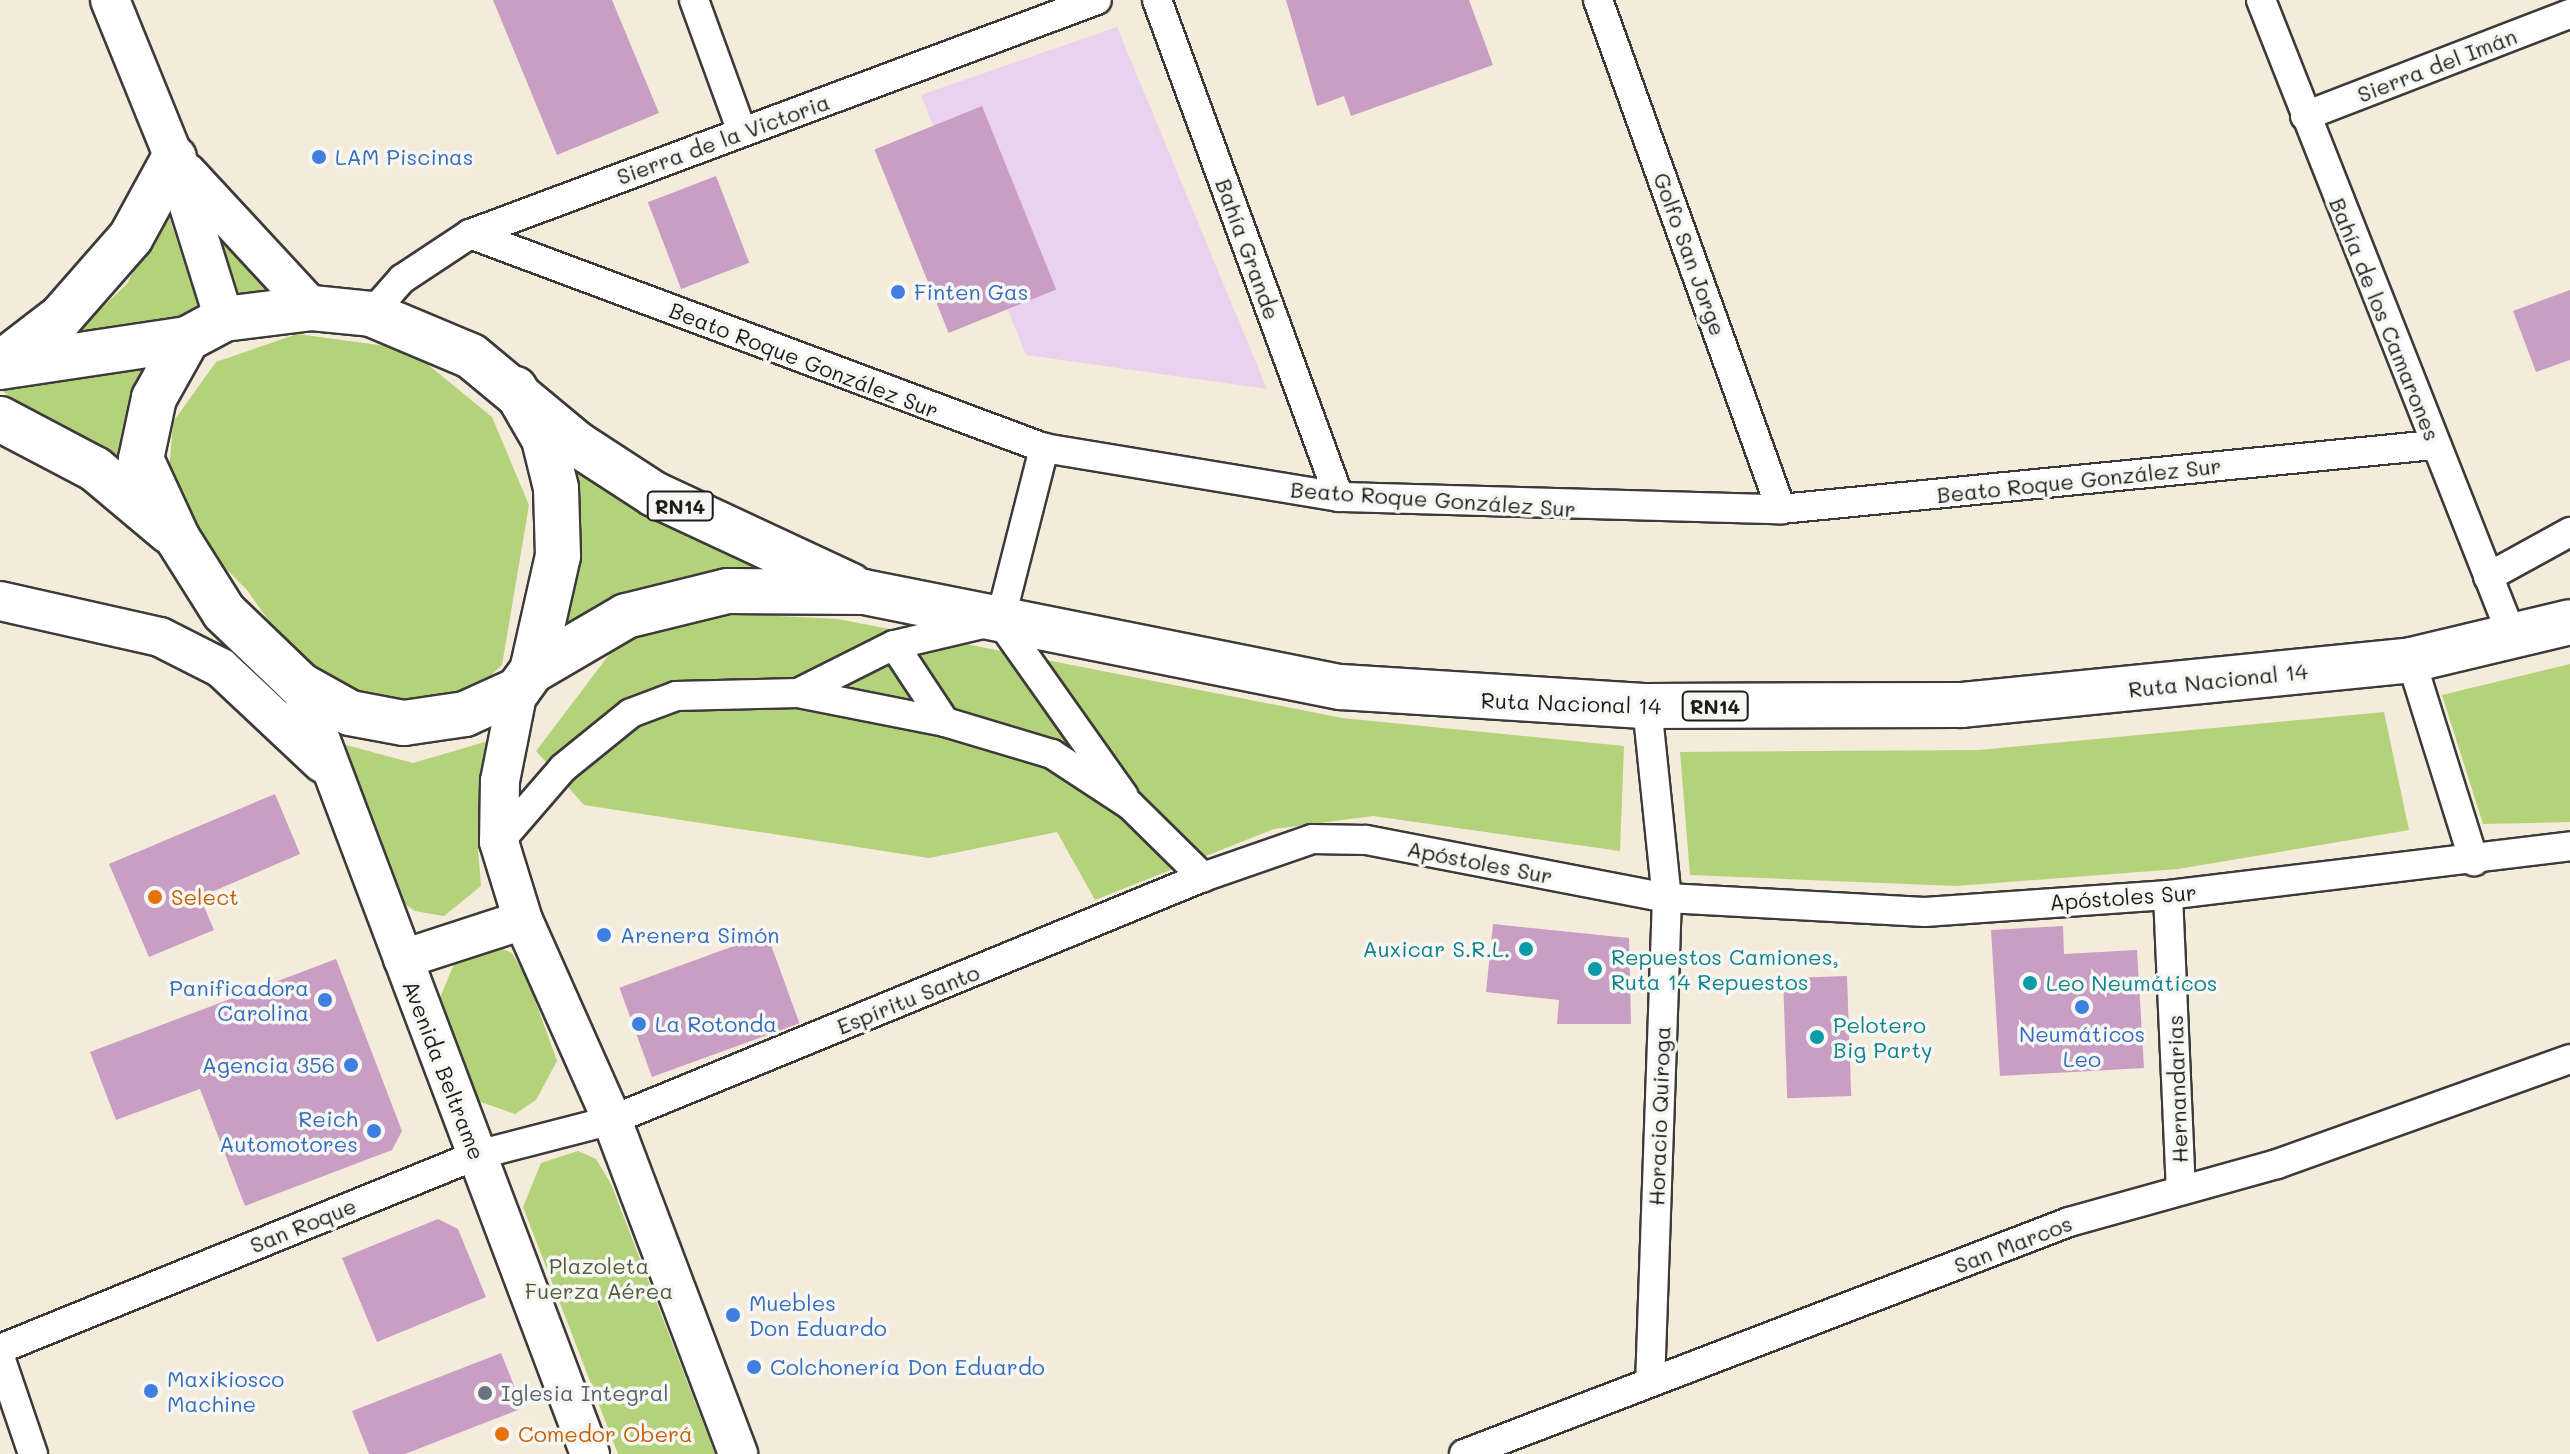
<!DOCTYPE html>
<html>
<head>
<meta charset="utf-8">
<style>
	body { margin:0 }
	#map { position:relative; width:2570px; height:1454px; overflow:hidden; background:#f4ebdb; font-family:Mali,sans-serif }
	div>[style] { position:absolute }
	.built>* { inset:0; background:#e9d2ed }
	.green>* { inset:0; background:#b3d27a }
	.building>* { inset:0; background:#c99ec4; transform-origin:0 0 }
	.roads { filter:drop-shadow(2px 0 #3c3b39) drop-shadow(-2px 0 #3c3b39) drop-shadow(0 2px #3c3b39) drop-shadow(0 -2px #3c3b39) }
	.street>* { height:28px; margin:-14px; padding:0 14px; transform-origin:14px; border-radius:14px; background:#fff }
	.secondary>* { height:38px; margin:-19px; padding:0 19px; transform-origin:19px; border-radius:19px; background:#fff }
	.highway>* { height:44px; margin:-22px; padding:0 22px; transform-origin:22px; border-radius:22px; background:#fff }
	.dots>* { width:22px; height:22px; translate:-50% -50%; box-sizing:border-box; border:4px solid #f6f6f2; border-radius:50% }
	span { translate:-50% -50%; white-space:nowrap; text-align:center; line-height:1.15; -webkit-text-stroke:7px #f6f6f2; paint-order:stroke }
	.shield-label span { padding:2px 6px; background:#f6f6f2; border:2px solid; border-radius:6px; -webkit-text-stroke-width:0 }
	.shield-label { font-size:20px; color:#1c1c1c; font-weight:700 }
	.street-label { font-size:22px; color:#1c1c1c }
	.shop-label { font-size:22px; color:#366cbe }
	.left { translate:0 -50%; text-align:left }
	.right { translate:-100% -50%; text-align:right }
	.food-label { font-size:22px; color:#c56008 }
	.culture-label { font-size:22px; color:#0d838f }
	.park-label { font-size:22px; color:#515c3d }
	.worship-label { font-size:22px; color:#5b616d }
</style>
</head>
<body>
<div id="map">
	<div class="built">
		<i style="clip-path:polygon(1117px 27px,1267px 389px,1026px 355px,921px 95px)"></i>
	</div>
	<div class="green">
		<i style="clip-path:polygon(166px 207px,202px 317px,65px 342px,127px 284px)"></i>
		<i style="clip-path:polygon(202px 212px,281px 296px,232px 308px)"></i>
		<i style="clip-path:polygon(297px 334px,409px 349px,492px 417px,529px 505px,502px 665px,466px 699px,397px 716px,305px 672px,247px 590px,191px 533px,168px 485px,173px 422px,216px 362px)"></i>
		<i style="clip-path:polygon(160px 355px,124px 488px,0 389px,0 372px)"></i>
		<i style="clip-path:polygon(562px 456px,768px 567px,662px 583px,554px 650px)"></i>
		<i style="clip-path:polygon(715px 613px,838px 619px,1342px 718px,1624px 746px,1620px 851px,1373px 816px,1274px 829px,1095px 900px,1057px 832px,929px 858px,584px 805px,536px 751px,621px 639px)"></i>
		<i style="clip-path:polygon(2570px 664px,2570px 822px,2483px 824px,2442px 695px)"></i>
		<i style="clip-path:polygon(2384px 712px,2409px 830px,2178px 869px,1956px 886px,1690px 875px,1680px 752px,1979px 750px)"></i>
		<i style="clip-path:polygon(495px 739px,478px 849px,481px 886px,444px 916px,415px 911px,398px 899px,346px 745px,413px 763px)"></i>
		<i style="clip-path:polygon(494px 945px,512px 953px,527px 978px,557px 1061px,536px 1100px,515px 1114px,475px 1100px,439px 1000px,457px 957px)"></i>
		<i style="clip-path:polygon(578px 1151px,596px 1159px,611px 1184px,715px 1454px,618px 1454px,523px 1207px,541px 1163px)"></i>
	</div>
	<div class="building">
		<i style="clip-path:polygon(493px 0,612px 0,659px 113px,557px 155px)"></i>
		<i style="clip-path:polygon(1286px 0,1469px 0,1493px 65px,1351px 116px,1344px 96px,1317px 106px)"></i>
		<i style="left:982px;top:106px;width:198px;height:116px;rotate:68deg"></i>
		<i style="left:716px;top:176px;width:93px;height:73px;rotate:69deg"></i>
		<i style="clip-path:polygon(2570px 290px,2570px 360px,2536px 372px,2513px 311px)"></i>
		<i style="clip-path:polygon(275px 794px,300px 854px,200px 897px,214px 930px,149px 957px,109px 864px)"></i>
		<i style="clip-path:polygon(1493px 924px,1629px 938px,1631px 1024px,1557px 1024px,1559px 1000px,1486px 992px)"></i>
		<i style="clip-path:polygon(2063px 926px,2064px 954px,2137px 950px,2144px 1068px,2000px 1076px,1991px 930px)"></i>
		<i style="left:767px;top:934px;width:95px;height:157px;rotate:70deg"></i>
		<i style="clip-path:polygon(336px 959px,402px 1131px,392px 1150px,245px 1206px,200px 1089px,116px 1120px,90px 1052px)"></i>
		<i style="left:1847px;top:976px;width:120px;height:64px;rotate:88deg"></i>
		<i style="clip-path:polygon(438px 1219px,458px 1229px,486px 1297px,377px 1342px,342px 1258px)"></i>
		<i style="clip-path:polygon(501px 1353px,523px 1408px,405px 1454px,369px 1454px,352px 1411px)"></i>
	</div>
	<div class="roads">
		<div class="street">
			<i style="left:694px;top:0;width:140px;rotate:70deg"></i>
			<i style="left:1157px;top:0;width:529px;rotate:69.89deg"></i>
			<i style="left:1598px;top:0;width:541px;rotate:70.23deg"></i>
			<i style="left:2261px;top:0;width:684px;rotate:68.46deg"></i>
			<i style="left:2305px;top:116px;width:284px;rotate:-21.1deg"></i>
			<i style="left:470px;top:234px;width:613px;rotate:20.45deg"></i>
			<i style="left:1044px;top:448px;width:299px;rotate:9.4deg"></i>
			<i style="left:1339px;top:497px;width:442px;rotate:1.6deg"></i>
			<i style="left:1781px;top:509px;width:656px;rotate:-5.6deg"></i>
			<i style="left:371px;top:314px;width:47px;rotate:-48.5deg"></i>
			<i style="left:402px;top:279px;width:82px;rotate:-33.5deg"></i>
			<i style="left:470px;top:234px;width:669px;rotate:-20.47deg"></i>
			<i style="left:2488px;top:577px;width:94px;rotate:-28.8deg"></i>
			<i style="left:1000px;top:621px;width:214px;rotate:54.7deg"></i>
			<i style="left:1000px;top:621px;width:179px;rotate:-75.7deg"></i>
			<i style="left:894px;top:645px;width:92px;rotate:56.5deg"></i>
			<i style="left:2411px;top:660px;width:211px;rotate:72.6deg"></i>
			<i style="left:798px;top:693px;width:107px;rotate:-26.6deg"></i>
			<i style="left:894px;top:645px;width:96px;rotate:-13.3deg"></i>
			<i style="left:1647px;top:706px;width:193px;rotate:84.1deg"></i>
			<i style="left:1667px;top:898px;width:484px;rotate:92deg"></i>
			<i style="left:499px;top:842px;width:98px;rotate:-49.1deg"></i>
			<i style="left:563px;top:768px;width:87px;rotate:-39deg"></i>
			<i style="left:631px;top:713px;width:48px;rotate:-20.7deg"></i>
			<i style="left:676px;top:696px;width:122px;rotate:-1.4deg"></i>
			<i style="left:798px;top:693px;width:150px;rotate:11.2deg"></i>
			<i style="left:945px;top:722px;width:112px;rotate:16.7deg"></i>
			<i style="left:1052px;top:754px;width:93px;rotate:33.2deg"></i>
			<i style="left:1130px;top:805px;width:103px;rotate:44.6deg"></i>
			<i style="left:1203px;top:877px;width:115px;rotate:-19.2deg"></i>
			<i style="left:1312px;top:839px;width:54px;rotate:1.1deg"></i>
			<i style="left:1366px;top:840px;width:307px;rotate:10.9deg"></i>
			<i style="left:1667px;top:898px;width:258px;rotate:3.1deg"></i>
			<i style="left:1925px;top:912px;width:244px;rotate:-4deg"></i>
			<i style="left:2168px;top:895px;width:405px;rotate:-6.9deg"></i>
			<i style="left:2168px;top:895px;width:293px;rotate:87.5deg"></i>
			<i style="left:0;top:1349px;width:515px;rotate:-22.13deg"></i>
			<i style="left:477px;top:1155px;width:139px;rotate:-14.5deg"></i>
			<i style="left:612px;top:1120px;width:639px;rotate:-22.35deg"></i>
			<i style="left:0;top:1357px;width:102px;rotate:71.2deg"></i>
			<i style="left:1464px;top:1454px;width:648px;rotate:-20.98deg"></i>
			<i style="left:2069px;top:1222px;width:216px;rotate:-15.6deg"></i>
			<i style="left:2277px;top:1164px;width:311px;rotate:-19.7deg"></i>
		</div>
		<div class="secondary">
			<i style="left:110px;top:0;width:170px;rotate:67.9deg"></i>
			<i style="left:174px;top:158px;width:169px;rotate:72.7deg"></i>
			<i style="left:186px;top:172px;width:185px;rotate:47.2deg"></i>
			<i style="left:0;top:601px;width:164px;rotate:12.7deg"></i>
			<i style="left:160px;top:637px;width:68px;rotate:26.9deg"></i>
			<i style="left:221px;top:668px;width:139px;rotate:43.2deg"></i>
			<i style="left:300px;top:685px;width:822px;rotate:69.34deg"></i>
			<i style="left:518px;top:690px;width:93px;rotate:101.2deg"></i>
			<i style="left:500px;top:781px;width:61px;rotate:90.9deg"></i>
			<i style="left:499px;top:842px;width:82px;rotate:72.9deg"></i>
			<i style="left:523px;top:920px;width:219px;rotate:66deg"></i>
			<i style="left:612px;top:1120px;width:357px;rotate:69.3deg"></i>
			<i style="left:403px;top:959px;width:126px;rotate:-18deg"></i>
		</div>
		<div class="highway">
			<i style="left:187px;top:339px;width:68px;rotate:119.2deg"></i>
			<i style="left:154px;top:398px;width:62px;rotate:102deg"></i>
			<i style="left:141px;top:459px;width:88px;rotate:65.2deg"></i>
			<i style="left:178px;top:539px;width:86px;rotate:57.8deg"></i>
			<i style="left:224px;top:612px;width:105px;rotate:43.8deg"></i>
			<i style="left:300px;top:685px;width:57px;rotate:29.2deg"></i>
			<i style="left:350px;top:713px;width:55px;rotate:10.5deg"></i>
			<i style="left:404px;top:723px;width:62px;rotate:-8.4deg"></i>
			<i style="left:465px;top:714px;width:58px;rotate:-24.4deg"></i>
			<i style="left:518px;top:690px;width:24px;rotate:-54deg"></i>
			<i style="left:532px;top:671px;width:118px;rotate:-77.3deg"></i>
			<i style="left:558px;top:556px;width:68px;rotate:-91.7deg"></i>
			<i style="left:556px;top:488px;width:50px;rotate:-103.8deg"></i>
			<i style="left:544px;top:439px;width:58px;rotate:-120.1deg"></i>
			<i style="left:0;top:364px;width:77px;rotate:-37.6deg"></i>
			<i style="left:61px;top:317px;width:106px;rotate:-48.8deg"></i>
			<i style="left:131px;top:237px;width:90px;rotate:-61.4deg"></i>
			<i style="left:0;top:367px;width:189px;rotate:-8.5deg"></i>
			<i style="left:187px;top:339px;width:42px;rotate:-28.4deg"></i>
			<i style="left:224px;top:319px;width:89px;rotate:-7.1deg"></i>
			<i style="left:312px;top:308px;width:59px;rotate:5.8deg"></i>
			<i style="left:371px;top:314px;width:108px;rotate:22.8deg"></i>
			<i style="left:471px;top:356px;width:138px;rotate:39.7deg"></i>
			<i style="left:577px;top:444px;width:92px;rotate:33deg"></i>
			<i style="left:654px;top:494px;width:217px;rotate:25deg"></i>
			<i style="left:0;top:419px;width:107px;rotate:27.8deg"></i>
			<i style="left:95px;top:469px;width:98px;rotate:40deg"></i>
			<i style="left:532px;top:671px;width:109px;rotate:-30.3deg"></i>
			<i style="left:626px;top:616px;width:105px;rotate:-13.8deg"></i>
			<i style="left:728px;top:591px;width:136px;rotate:0.4deg"></i>
			<i style="left:864px;top:592px;width:486px;rotate:11.3deg"></i>
			<i style="left:1341px;top:687px;width:307px;rotate:3.6deg"></i>
			<i style="left:1647px;top:706px;width:315px;rotate:-0.2deg"></i>
			<i style="left:1962px;top:705px;width:451px;rotate:-5.7deg"></i>
			<i style="left:2411px;top:660px;width:163px;rotate:-13.4deg"></i>
		</div>
	</div>
	<div class="dots">
		<i style="left:319px;top:157px;background:#3f7fe0"></i>
		<i style="left:898px;top:292px;background:#3f7fe0"></i>
		<i style="left:155px;top:897px;background:#e8710a"></i>
		<i style="left:604px;top:935px;background:#3f7fe0"></i>
		<i style="left:1526px;top:949px;background:#0f9aa8"></i>
		<i style="left:1595px;top:969px;background:#0f9aa8"></i>
		<i style="left:2030px;top:983px;background:#0f9aa8"></i>
		<i style="left:325px;top:1000px;background:#3f7fe0"></i>
		<i style="left:2082px;top:1007px;background:#3f7fe0"></i>
		<i style="left:639px;top:1024px;background:#3f7fe0"></i>
		<i style="left:1817px;top:1037px;background:#0f9aa8"></i>
		<i style="left:351px;top:1065px;background:#3f7fe0"></i>
		<i style="left:374px;top:1131px;background:#3f7fe0"></i>
		<i style="left:733px;top:1315px;background:#3f7fe0"></i>
		<i style="left:754px;top:1367px;background:#3f7fe0"></i>
		<i style="left:151px;top:1391px;background:#3f7fe0"></i>
		<i style="left:485px;top:1393px;background:#6b7280"></i>
		<i style="left:502px;top:1434px;background:#e8710a"></i>
	</div>
	<div class="shield-label">
		<span style="left:680px;top:506px">RN14</span>
		<span style="left:1715px;top:706px">RN14</span>
	</div>
	<div class="street-label">
		<span style="left:2437px;top:65px;rotate:-21deg">Sierra del Imán</span>
		<span style="left:723px;top:139px;rotate:-20deg">Sierra de la Victoria</span>
		<span style="left:1248px;top:249px;rotate:70deg">Bahía Grande</span>
		<span style="left:1690px;top:254px;rotate:70deg">Golfo San Jorge</span>
		<span style="left:2385px;top:319px;rotate:68deg">Bahía de los Camarones</span>
		<span style="left:804px;top:360px;rotate:21deg">Beato Roque González Sur</span>
		<span style="left:2079px;top:480px;rotate:-6deg">Beato Roque González Sur</span>
		<span style="left:1433px;top:499px;rotate:4deg">Beato Roque González Sur</span>
		<span style="left:2218px;top:680px;rotate:-6deg">Ruta Nacional 14</span>
		<span style="left:1571px;top:703px;rotate:2deg">Ruta Nacional 14</span>
		<span style="left:1480px;top:862px;rotate:11deg">Apóstoles Sur</span>
		<span style="left:2123px;top:897px;rotate:-4deg">Apóstoles Sur</span>
		<span style="left:908px;top:999px;rotate:-22deg">Espíritu Santo</span>
		<span style="left:444px;top:1070px;rotate:69deg">Avenida Beltrame</span>
		<span style="left:2177px;top:1089px;rotate:-92deg">Hernandarias</span>
		<span style="left:1659px;top:1116px;rotate:-88deg">Horacio Quiroga</span>
		<span style="left:303px;top:1225px;rotate:-22deg">San Roque</span>
		<span style="left:2013px;top:1244px;rotate:-21deg">San Marcos</span>
	</div>
	<div class="shop-label">
		<span class="left" style="left:335px;top:157px">LAM Piscinas</span>
		<span class="left" style="left:914px;top:292px">Finten Gas</span>
		<span class="left" style="left:620px;top:935px">Arenera Simón</span>
		<span class="right" style="left:309px;top:1000px">Panificadora<br>Carolina</span>
		<span class="left" style="left:655px;top:1024px">La Rotonda</span>
		<span style="left:2082px;top:1046px">Neumáticos<br>Leo</span>
		<span class="right" style="left:335px;top:1065px">Agencia 356</span>
		<span class="right" style="left:358px;top:1131px">Reich<br>Automotores</span>
		<span class="left" style="left:749px;top:1315px">Muebles<br>Don Eduardo</span>
		<span class="left" style="left:770px;top:1367px">Colchonería Don Eduardo</span>
		<span class="left" style="left:167px;top:1391px">Maxikiosco<br>Machine</span>
	</div>
	<div class="food-label">
		<span class="left" style="left:171px;top:897px">Select</span>
		<span class="left" style="left:518px;top:1434px">Comedor Oberá</span>
	</div>
	<div class="culture-label">
		<span class="right" style="left:1510px;top:949px">Auxicar S.R.L.</span>
		<span class="left" style="left:1611px;top:969px">Repuestos Camiones,<br>Ruta 14 Repuestos</span>
		<span class="left" style="left:2046px;top:983px">Leo Neumáticos</span>
		<span class="left" style="left:1833px;top:1037px">Pelotero<br>Big Party</span>
	</div>
	<div class="park-label">
		<span style="left:599px;top:1278px">Plazoleta<br>Fuerza Aérea</span>
	</div>
	<div class="worship-label">
		<span class="left" style="left:501px;top:1393px">Iglesia Integral</span>
	</div>
</div>
</body>
</html>
